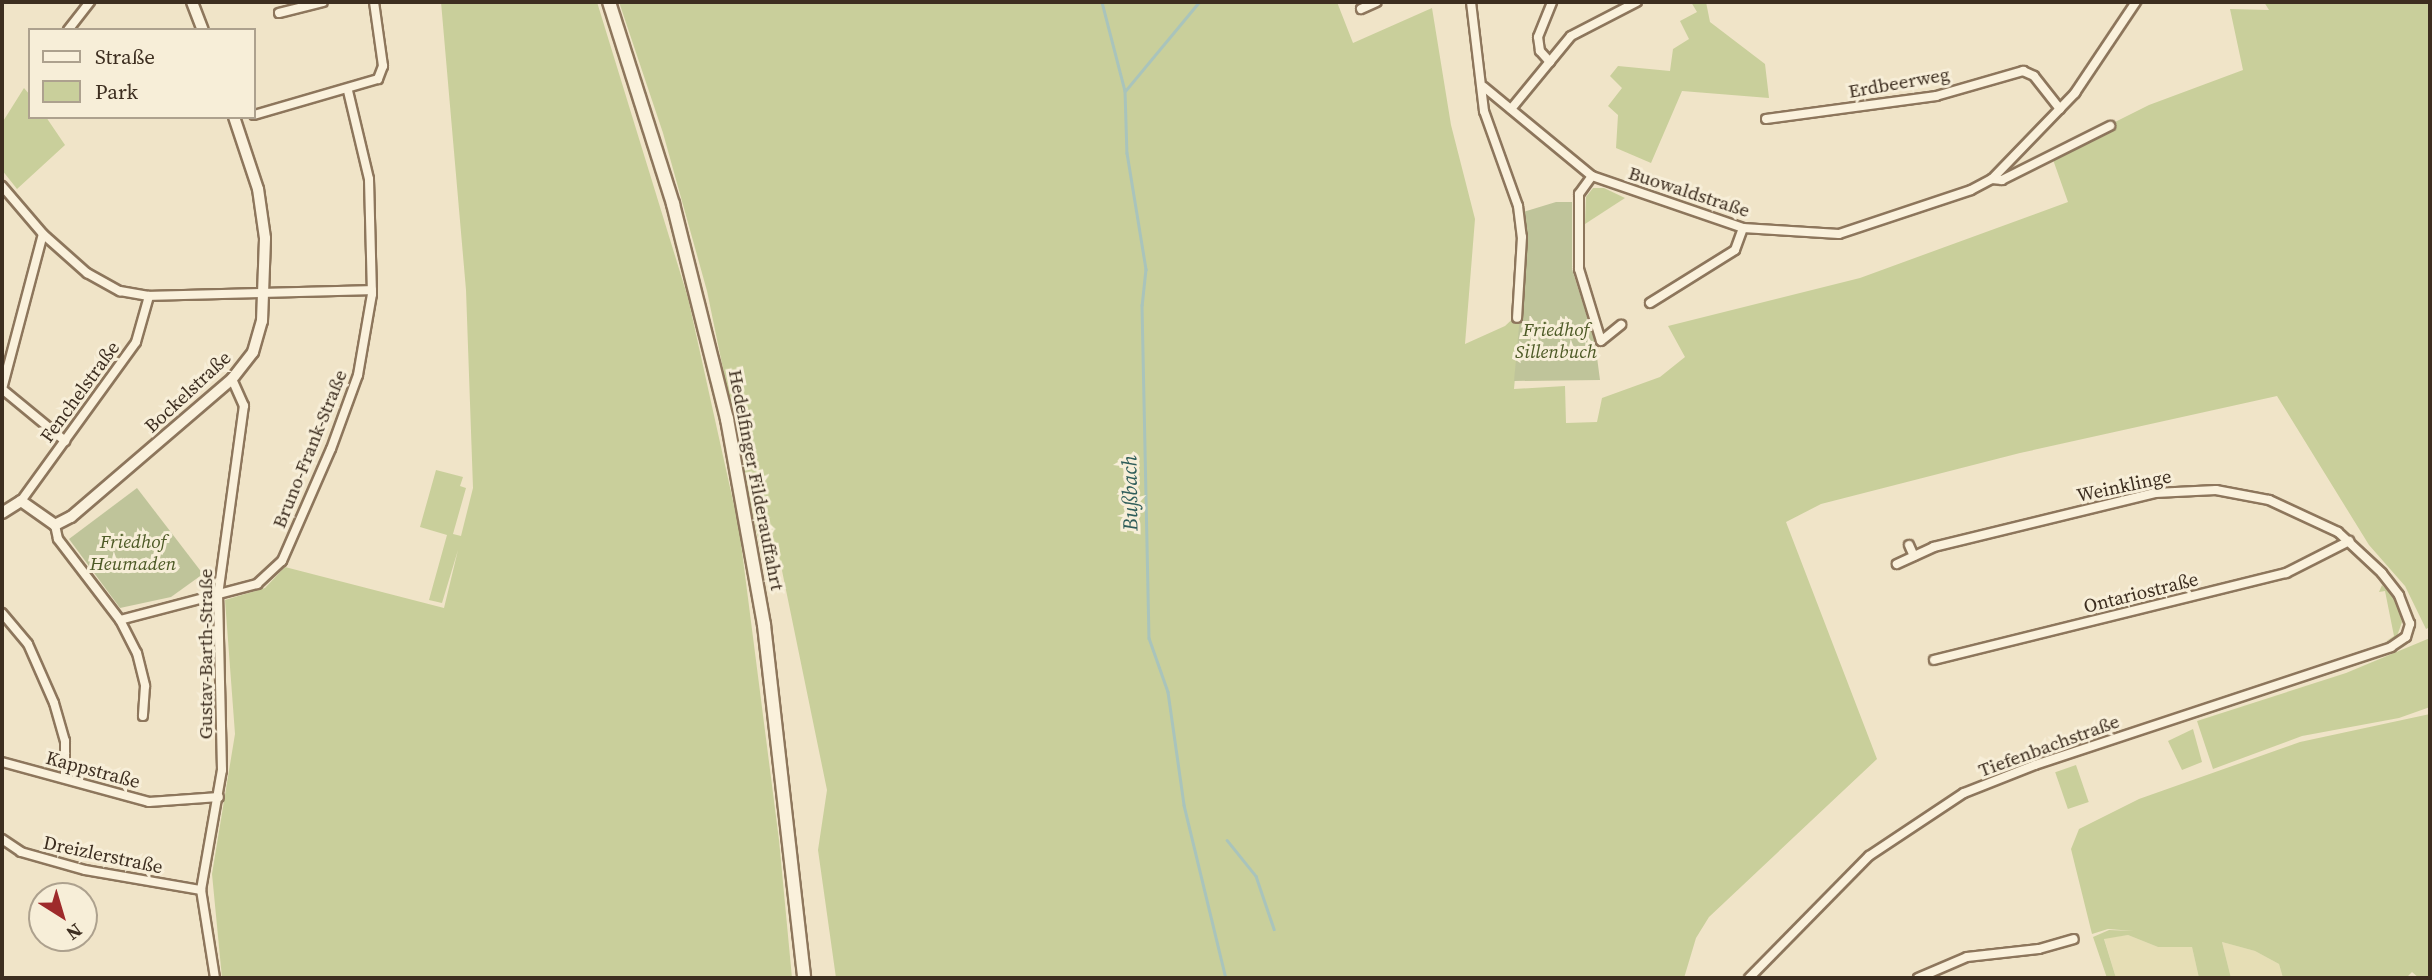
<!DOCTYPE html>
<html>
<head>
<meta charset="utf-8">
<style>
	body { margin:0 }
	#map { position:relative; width:2432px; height:980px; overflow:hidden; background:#f0e4c8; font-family:"Source Serif 4",serif }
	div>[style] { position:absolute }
	.farmland>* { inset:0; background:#e6deb5 }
	.green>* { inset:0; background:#c9cf9b; transform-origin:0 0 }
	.cemetery>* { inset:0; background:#bfc49a }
	.stream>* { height:2.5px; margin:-1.25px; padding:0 1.25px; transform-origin:1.25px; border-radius:1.25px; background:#a9c4bc }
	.roads { filter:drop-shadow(2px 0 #8d765c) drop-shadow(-2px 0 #8d765c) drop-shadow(0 2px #8d765c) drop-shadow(0 -2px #8d765c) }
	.minor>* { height:8px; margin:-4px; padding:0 4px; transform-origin:4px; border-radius:4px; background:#faf1dc }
	.tertiary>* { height:10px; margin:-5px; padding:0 5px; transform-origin:5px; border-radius:5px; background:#faf1dc }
	.secondary>* { height:12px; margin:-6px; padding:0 6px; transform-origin:6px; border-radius:6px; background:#faf1dc }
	span { translate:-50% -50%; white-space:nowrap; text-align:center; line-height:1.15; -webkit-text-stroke:6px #f7eed8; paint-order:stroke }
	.street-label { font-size:19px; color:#3d2e20 }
	.park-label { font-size:19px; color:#4d5a26; font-style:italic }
	.water-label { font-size:21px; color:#2f5d5a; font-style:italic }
	.frame { position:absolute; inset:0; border:4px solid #3d2e20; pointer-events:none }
	.legend { position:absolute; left:28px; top:28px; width:228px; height:91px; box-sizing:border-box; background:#f7eed8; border:2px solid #ada18e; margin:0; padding:9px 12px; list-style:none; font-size:21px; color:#3d2e20 }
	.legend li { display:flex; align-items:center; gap:14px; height:35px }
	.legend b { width:35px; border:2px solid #ada18e }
	.north { position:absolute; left:28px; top:882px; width:70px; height:70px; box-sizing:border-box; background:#f7eed8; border:2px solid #ada18e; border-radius:50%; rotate:143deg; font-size:19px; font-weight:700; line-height:28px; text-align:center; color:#3d2e20 }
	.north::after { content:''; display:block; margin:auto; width:24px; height:32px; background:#9e2a2b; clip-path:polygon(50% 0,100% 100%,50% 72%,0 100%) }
</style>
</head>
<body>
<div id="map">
	<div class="farmland">
		<i style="clip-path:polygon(2128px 935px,2158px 947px,2192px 947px,2199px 978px,2116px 978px,2104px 938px)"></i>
		<i style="clip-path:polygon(2222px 942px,2255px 951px,2279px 964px,2283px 978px,2231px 978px)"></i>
	</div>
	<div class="green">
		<i style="clip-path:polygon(441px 2px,597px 2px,688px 298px,739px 528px,779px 840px,792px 978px,222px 978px,212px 874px,235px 734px,225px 600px,265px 588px,285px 567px,444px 608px,458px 550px,442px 603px,429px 600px,447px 535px,420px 527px,436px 470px,463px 477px,460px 486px,466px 488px,453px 534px,461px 536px,473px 488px,466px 290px)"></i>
		<i style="clip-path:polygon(619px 2px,1337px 2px,1353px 43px,1432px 8px,1451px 125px,1475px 219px,1465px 344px,1505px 326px,1521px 311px,1514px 389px,1565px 386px,1566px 423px,1597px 422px,1602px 398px,1660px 377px,1685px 357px,1668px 326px,1860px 278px,2068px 202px,2051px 154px,2149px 105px,2243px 70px,2230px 9px,2269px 10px,2264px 2px,2430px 2px,2430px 627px,2426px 629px,2405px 586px,2369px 545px,2277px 396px,2020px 453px,1821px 504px,1786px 522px,1877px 759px,1709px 917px,1696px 938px,1684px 978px,836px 978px,818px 850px,827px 790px,779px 556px,762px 558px,707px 291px,663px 133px)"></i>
		<i style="clip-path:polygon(1691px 2px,1706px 2px,1710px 22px,1765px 64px,1769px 98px,1682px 91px,1651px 163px,1616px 148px,1618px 115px,1608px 106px,1622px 88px,1610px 76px,1618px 66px,1670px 71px,1673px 49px,1689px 39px,1680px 21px,1697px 12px)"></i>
		<i style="clip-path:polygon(24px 88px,30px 95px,30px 117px,46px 117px,65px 145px,17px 189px,2px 170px,2px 123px)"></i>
		<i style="clip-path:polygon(1593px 188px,1604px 188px,1625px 198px,1585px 224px,1586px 197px)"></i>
		<i style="clip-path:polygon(2382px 585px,2396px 600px,2402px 622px,2397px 636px,2385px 642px,2394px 636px,2385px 591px,2379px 592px)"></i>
		<i style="clip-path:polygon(2430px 638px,2430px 707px,2399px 718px,2302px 736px,2213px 769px,2197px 721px,2346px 673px)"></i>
		<i style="clip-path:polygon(2430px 714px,2430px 978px,2419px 978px,2412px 972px,2406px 978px,2283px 978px,2279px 964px,2255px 951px,2222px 942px,2231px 978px,2199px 978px,2192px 947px,2158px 947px,2128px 935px,2104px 939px,2116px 978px,2107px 978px,2093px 937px,2109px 930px,2134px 931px,2108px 929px,2092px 934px,2071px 849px,2079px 829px,2139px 799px,2300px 742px)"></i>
		<i style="clip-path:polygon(2193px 729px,2202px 762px,2182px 770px,2168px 741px)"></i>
		<i style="left:2076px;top:765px;width:39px;height:22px;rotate:71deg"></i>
	</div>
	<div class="cemetery">
		<i style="clip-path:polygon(1556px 202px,1572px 202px,1572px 269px,1595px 342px,1600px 380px,1514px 381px,1527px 239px,1523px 212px)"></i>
		<i style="clip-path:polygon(137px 488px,203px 574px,171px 597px,120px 608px,69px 539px)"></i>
	</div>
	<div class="stream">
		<i style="left:1102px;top:2px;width:92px;rotate:75.5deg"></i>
		<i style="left:1125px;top:91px;width:62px;rotate:88.2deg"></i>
		<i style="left:1127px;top:153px;width:118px;rotate:80.7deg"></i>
		<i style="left:1146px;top:269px;width:36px;rotate:96deg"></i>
		<i style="left:1142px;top:305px;width:333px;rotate:88.8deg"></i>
		<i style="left:1149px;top:638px;width:57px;rotate:70.6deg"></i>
		<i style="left:1168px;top:692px;width:114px;rotate:81.9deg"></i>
		<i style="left:1184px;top:805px;width:178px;rotate:76.4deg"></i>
		<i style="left:1126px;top:90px;width:114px;rotate:-50.3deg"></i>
		<i style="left:1227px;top:840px;width:46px;rotate:51.1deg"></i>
		<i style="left:1256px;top:876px;width:56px;rotate:71.2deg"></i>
	</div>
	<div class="roads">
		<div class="minor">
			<i style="left:1471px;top:2px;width:110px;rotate:83.2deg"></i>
			<i style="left:1484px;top:111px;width:101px;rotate:70.3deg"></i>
			<i style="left:1518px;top:206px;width:31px;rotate:83deg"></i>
			<i style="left:1522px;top:237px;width:81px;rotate:93.5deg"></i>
			<i style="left:1361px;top:9px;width:17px;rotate:-24deg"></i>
			<i style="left:279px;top:13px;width:45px;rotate:-14deg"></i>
			<i style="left:68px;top:30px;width:36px;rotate:-52deg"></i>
			<i style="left:1550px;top:62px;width:15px;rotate:-132deg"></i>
			<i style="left:1540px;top:51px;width:14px;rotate:-98deg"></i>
			<i style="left:1538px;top:37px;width:38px;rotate:-68deg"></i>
			<i style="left:1484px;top:87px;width:140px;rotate:39.5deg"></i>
			<i style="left:1592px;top:176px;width:160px;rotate:19deg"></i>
			<i style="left:1743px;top:228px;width:96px;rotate:3.6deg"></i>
			<i style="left:1839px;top:234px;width:139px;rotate:-18.4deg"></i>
			<i style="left:1971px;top:190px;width:24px;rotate:-28deg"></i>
			<i style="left:1992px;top:179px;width:120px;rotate:-46deg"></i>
			<i style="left:2075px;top:93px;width:110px;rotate:-56.2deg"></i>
			<i style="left:1511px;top:109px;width:94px;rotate:-50.6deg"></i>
			<i style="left:1571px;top:36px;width:74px;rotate:-27.3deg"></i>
			<i style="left:254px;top:115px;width:129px;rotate:-16.2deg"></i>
			<i style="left:378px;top:79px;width:14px;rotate:-69deg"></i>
			<i style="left:383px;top:66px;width:65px;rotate:-98deg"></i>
			<i style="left:1766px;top:119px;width:172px;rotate:-7.7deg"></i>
			<i style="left:1936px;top:96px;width:91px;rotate:-16deg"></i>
			<i style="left:2023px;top:71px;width:12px;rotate:24deg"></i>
			<i style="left:2034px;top:76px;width:42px;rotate:51.8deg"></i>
			<i style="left:1592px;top:176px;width:22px;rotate:126deg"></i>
			<i style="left:1579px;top:194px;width:75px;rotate:90deg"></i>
			<i style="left:1579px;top:269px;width:75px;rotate:73deg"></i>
			<i style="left:1601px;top:341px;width:26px;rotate:-39deg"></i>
			<i style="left:1992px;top:179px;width:10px;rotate:6deg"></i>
			<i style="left:2002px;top:180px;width:121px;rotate:-26.6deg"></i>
			<i style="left:2px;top:186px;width:63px;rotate:49.5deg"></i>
			<i style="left:43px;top:234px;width:59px;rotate:41.6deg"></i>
			<i style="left:87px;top:273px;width:38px;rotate:29deg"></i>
			<i style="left:120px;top:291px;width:29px;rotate:10deg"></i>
			<i style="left:149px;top:296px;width:223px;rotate:-1.5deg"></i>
			<i style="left:1650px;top:303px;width:100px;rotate:-31.9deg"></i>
			<i style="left:1735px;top:250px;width:23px;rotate:-70deg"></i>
			<i style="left:2px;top:389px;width:160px;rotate:-75.2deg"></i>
			<i style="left:2px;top:389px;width:82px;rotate:39.5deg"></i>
			<i style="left:21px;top:501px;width:196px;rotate:-54.1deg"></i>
			<i style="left:136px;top:342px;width:48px;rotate:-74.2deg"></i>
			<i style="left:55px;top:525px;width:14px;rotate:78deg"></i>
			<i style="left:58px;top:539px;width:102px;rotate:52.6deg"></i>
			<i style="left:120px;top:620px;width:37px;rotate:63deg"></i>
			<i style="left:137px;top:653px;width:34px;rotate:76deg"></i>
			<i style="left:145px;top:686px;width:30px;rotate:94deg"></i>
			<i style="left:1909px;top:545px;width:12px;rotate:66deg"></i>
			<i style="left:2px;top:613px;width:40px;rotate:50deg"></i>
			<i style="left:28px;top:644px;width:64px;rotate:66.2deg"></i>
			<i style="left:54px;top:703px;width:40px;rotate:74deg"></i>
			<i style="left:65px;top:741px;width:37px;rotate:90deg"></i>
			<i style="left:120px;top:620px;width:142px;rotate:-14.7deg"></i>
			<i style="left:257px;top:584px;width:34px;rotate:-43deg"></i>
			<i style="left:282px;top:561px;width:122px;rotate:-66.4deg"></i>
			<i style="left:331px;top:449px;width:79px;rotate:-70deg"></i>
			<i style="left:358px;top:375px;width:82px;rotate:-80.2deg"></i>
			<i style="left:372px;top:294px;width:115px;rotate:-91.5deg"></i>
			<i style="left:369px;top:179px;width:90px;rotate:-103.4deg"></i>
			<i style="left:1934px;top:660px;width:363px;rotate:-13.9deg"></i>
			<i style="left:2286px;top:573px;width:71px;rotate:-26.9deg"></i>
			<i style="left:2px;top:762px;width:152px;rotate:15.2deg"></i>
			<i style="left:149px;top:802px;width:70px;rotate:-4.1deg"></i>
			<i style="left:2px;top:839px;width:23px;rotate:34deg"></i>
			<i style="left:21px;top:852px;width:66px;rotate:15.7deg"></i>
			<i style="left:85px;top:870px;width:118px;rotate:9.8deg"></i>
			<i style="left:215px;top:978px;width:89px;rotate:-99deg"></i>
			<i style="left:201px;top:890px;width:122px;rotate:-80.1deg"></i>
			<i style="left:222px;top:770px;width:175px;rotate:-91.3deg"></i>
			<i style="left:218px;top:595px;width:191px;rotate:-82.2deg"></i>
			<i style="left:244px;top:406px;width:30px;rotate:-114deg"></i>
			<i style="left:1749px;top:978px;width:171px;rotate:-45.5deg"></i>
			<i style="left:1869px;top:856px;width:114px;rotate:-33.6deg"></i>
			<i style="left:1964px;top:793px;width:76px;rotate:-21.5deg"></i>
			<i style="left:2035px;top:765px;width:375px;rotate:-18.3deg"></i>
			<i style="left:2391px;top:647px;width:18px;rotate:-34deg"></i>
			<i style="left:2406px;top:637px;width:14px;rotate:-73deg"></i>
			<i style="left:2410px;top:624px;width:31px;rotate:-111deg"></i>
			<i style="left:2399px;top:595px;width:28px;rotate:-128deg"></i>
			<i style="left:2382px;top:573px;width:60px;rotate:-137deg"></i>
			<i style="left:2338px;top:532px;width:76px;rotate:-155.1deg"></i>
			<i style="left:2269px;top:500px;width:54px;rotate:-169.3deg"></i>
			<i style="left:2216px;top:490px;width:61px;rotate:177.2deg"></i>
			<i style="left:2155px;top:493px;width:228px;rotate:166.3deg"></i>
			<i style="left:1934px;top:547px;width:41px;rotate:155.3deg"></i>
			<i style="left:1918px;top:978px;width:53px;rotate:-23.2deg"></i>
			<i style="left:1967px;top:957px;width:72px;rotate:-6.3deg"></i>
			<i style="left:2039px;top:949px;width:36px;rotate:-16deg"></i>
		</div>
		<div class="tertiary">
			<i style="left:192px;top:2px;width:30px;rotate:69deg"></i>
			<i style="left:2px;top:513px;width:22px;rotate:-32deg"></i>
			<i style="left:21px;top:501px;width:42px;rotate:35.2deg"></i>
			<i style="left:55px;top:525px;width:18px;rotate:-27deg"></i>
			<i style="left:71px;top:517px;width:212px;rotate:-40.6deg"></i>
			<i style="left:232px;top:379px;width:34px;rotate:-52deg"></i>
			<i style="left:253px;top:352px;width:32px;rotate:-74deg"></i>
			<i style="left:262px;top:321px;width:83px;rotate:-87.9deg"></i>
			<i style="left:265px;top:238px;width:49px;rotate:-98.1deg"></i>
			<i style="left:258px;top:189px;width:76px;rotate:-108.4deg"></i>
		</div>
		<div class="secondary">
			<i style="left:609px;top:2px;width:212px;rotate:72.4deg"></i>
			<i style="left:673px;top:204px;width:222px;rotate:75.9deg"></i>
			<i style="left:727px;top:419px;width:209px;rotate:79.8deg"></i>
			<i style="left:764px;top:625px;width:355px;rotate:83.5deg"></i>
		</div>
	</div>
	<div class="street-label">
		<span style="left:1899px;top:83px;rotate:-10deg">Erdbeerweg</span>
		<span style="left:1689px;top:192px;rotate:18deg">Buowaldstraße</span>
		<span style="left:80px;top:392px;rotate:-54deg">Fenchelstraße</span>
		<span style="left:188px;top:392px;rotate:-43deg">Bockelstraße</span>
		<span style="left:310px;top:449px;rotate:-68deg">Bruno-Frank-Straße</span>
		<span style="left:756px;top:480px;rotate:79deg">Hedelfinger Filderauffahrt</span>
		<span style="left:2124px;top:486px;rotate:-12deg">Weinklinge</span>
		<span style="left:2141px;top:593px;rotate:-14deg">Ontariostraße</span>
		<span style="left:206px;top:654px;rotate:-90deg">Gustav-Barth-Straße</span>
		<span style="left:2049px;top:746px;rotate:-20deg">Tiefenbachstraße</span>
		<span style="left:93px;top:770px;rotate:15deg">Kappstraße</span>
		<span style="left:103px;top:855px;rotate:12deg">Dreizlerstraße</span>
	</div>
	<div class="park-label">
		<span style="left:1556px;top:341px">Friedhof<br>Sillenbuch</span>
		<span style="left:133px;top:553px">Friedhof<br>Heumaden</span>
	</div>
	<div class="water-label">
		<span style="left:1130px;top:493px;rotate:-91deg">Bußbach</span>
	</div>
	<div class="frame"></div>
	<ul class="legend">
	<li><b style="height:9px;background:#faf1dc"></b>Straße</li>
	<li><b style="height:19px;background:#c9cf9b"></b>Park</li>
	</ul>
	<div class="north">N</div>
</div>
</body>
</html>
